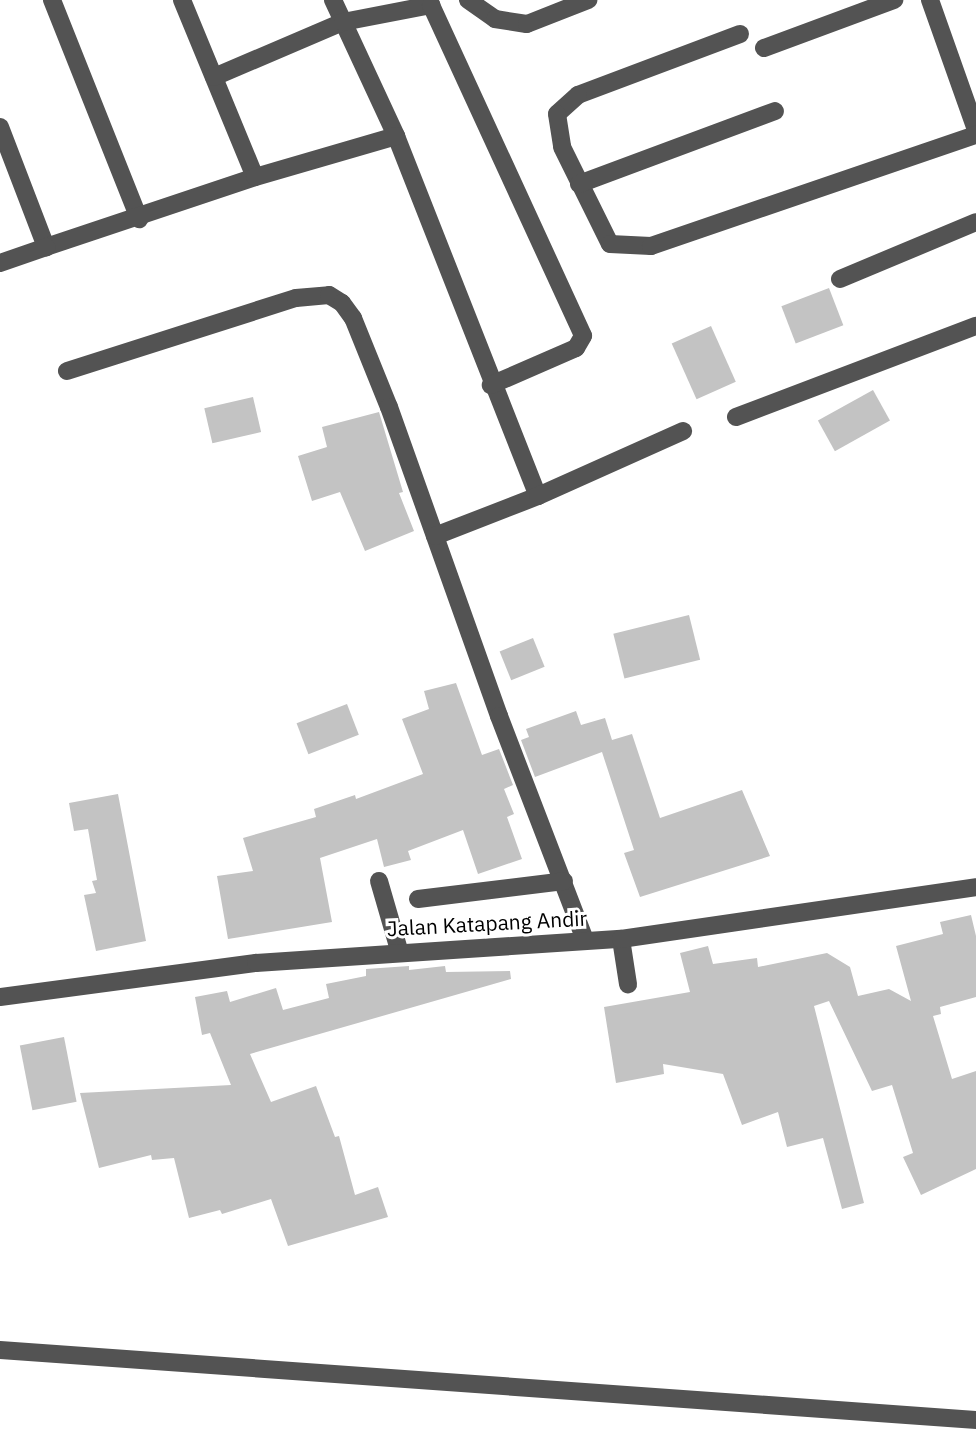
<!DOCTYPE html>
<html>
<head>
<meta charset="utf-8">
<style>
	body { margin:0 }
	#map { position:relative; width:976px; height:1441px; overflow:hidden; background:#fff; font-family:"IBM Plex Sans",sans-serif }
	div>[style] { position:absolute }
	.building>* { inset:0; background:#c3c3c3; transform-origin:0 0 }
	.minor>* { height:18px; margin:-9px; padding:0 9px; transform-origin:9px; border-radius:9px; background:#535353 }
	span { translate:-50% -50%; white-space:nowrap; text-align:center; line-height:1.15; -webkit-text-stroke:6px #fff; paint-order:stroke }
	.street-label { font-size:21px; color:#000 }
</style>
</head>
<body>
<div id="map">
	<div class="building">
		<i style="left:829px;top:288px;width:40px;height:51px;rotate:69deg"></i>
		<i style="left:711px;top:326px;width:61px;height:43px;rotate:66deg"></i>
		<i style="left:873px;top:390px;width:35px;height:63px;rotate:61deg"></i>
		<i style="left:253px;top:397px;width:36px;height:50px;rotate:77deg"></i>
		<i style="clip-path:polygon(379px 412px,403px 492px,399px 493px,414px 531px,365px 551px,340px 492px,312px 501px,298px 456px,327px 447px,322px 427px)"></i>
		<i style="left:689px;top:615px;width:46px;height:78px;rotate:76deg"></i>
		<i style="left:533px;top:638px;width:31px;height:36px;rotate:68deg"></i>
		<i style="clip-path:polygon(456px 683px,482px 755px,499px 749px,513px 785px,504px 789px,514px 814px,507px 817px,522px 859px,478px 874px,463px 830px,408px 851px,411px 860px,384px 867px,377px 839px,320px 858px,332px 922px,228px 939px,217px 876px,253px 871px,243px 838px,316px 817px,314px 809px,355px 795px,356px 799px,423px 774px,402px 719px,429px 709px,424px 691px)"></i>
		<i style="left:347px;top:704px;width:33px;height:54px;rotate:69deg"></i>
		<i style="clip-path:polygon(576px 711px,581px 725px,605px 718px,612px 740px,632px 734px,660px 818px,742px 790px,770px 856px,640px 897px,624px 853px,634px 850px,602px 752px,535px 777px,521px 740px,529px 737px,526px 729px)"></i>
		<i style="clip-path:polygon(118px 794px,146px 941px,96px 951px,84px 895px,96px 893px,92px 881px,97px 880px,88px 829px,74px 831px,69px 803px)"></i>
		<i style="clip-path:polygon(971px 915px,976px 936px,976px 997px,940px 1007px,941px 1014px,933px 1016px,952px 1079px,976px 1071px,976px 1169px,921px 1195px,903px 1157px,913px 1153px,892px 1085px,872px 1091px,829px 1001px,814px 1006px,864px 1203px,842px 1209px,823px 1138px,787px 1147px,778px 1112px,742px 1125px,723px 1074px,663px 1064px,664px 1074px,616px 1083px,604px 1007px,690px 992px,680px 953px,708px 946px,713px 964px,757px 958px,758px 967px,827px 953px,850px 967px,858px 996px,889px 989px,911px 1001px,896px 946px,943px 934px,940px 922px)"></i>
		<i style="clip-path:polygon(409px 966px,409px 970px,445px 966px,446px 972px,510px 971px,511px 979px,250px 1054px,271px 1102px,316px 1086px,335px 1137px,339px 1136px,355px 1195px,378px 1187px,388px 1217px,288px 1246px,271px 1199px,222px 1214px,220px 1210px,189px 1218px,174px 1158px,152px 1160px,151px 1155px,99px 1168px,80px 1093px,231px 1085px,210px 1033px,202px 1035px,195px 997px,227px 991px,230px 1002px,276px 988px,283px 1010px,329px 998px,326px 984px,366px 976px,366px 969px)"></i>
		<i style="left:64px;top:1037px;width:66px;height:45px;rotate:79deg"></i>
	</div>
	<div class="minor">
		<i style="left:52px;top:0;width:236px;rotate:68.3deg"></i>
		<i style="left:182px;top:0;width:191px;rotate:67.6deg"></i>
		<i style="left:333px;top:0;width:150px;rotate:65.1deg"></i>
		<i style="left:396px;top:136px;width:387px;rotate:68.5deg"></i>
		<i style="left:468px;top:0;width:33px;rotate:35deg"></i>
		<i style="left:495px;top:19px;width:32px;rotate:9deg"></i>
		<i style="left:527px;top:24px;width:66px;rotate:-21.5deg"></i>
		<i style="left:930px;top:0;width:138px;rotate:70.5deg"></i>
		<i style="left:740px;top:34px;width:173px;rotate:159.4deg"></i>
		<i style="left:578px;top:95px;width:28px;rotate:138deg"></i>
		<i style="left:557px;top:114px;width:33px;rotate:81deg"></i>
		<i style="left:562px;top:147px;width:108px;rotate:63.7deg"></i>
		<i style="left:610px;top:244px;width:41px;rotate:2.8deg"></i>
		<i style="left:651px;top:246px;width:343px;rotate:-18.9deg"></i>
		<i style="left:764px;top:48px;width:139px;rotate:-20.3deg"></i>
		<i style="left:214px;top:77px;width:140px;rotate:-23.1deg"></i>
		<i style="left:343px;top:22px;width:90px;rotate:-10.9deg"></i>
		<i style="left:431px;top:5px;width:364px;rotate:65.3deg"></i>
		<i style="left:583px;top:336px;width:14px;rotate:120deg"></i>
		<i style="left:576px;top:348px;width:93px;rotate:156.5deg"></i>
		<i style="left:0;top:127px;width:129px;rotate:69deg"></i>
		<i style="left:46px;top:247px;width:220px;rotate:-18.5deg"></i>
		<i style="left:255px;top:177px;width:147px;rotate:-16.2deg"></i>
		<i style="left:579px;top:184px;width:209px;rotate:-20.4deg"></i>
		<i style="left:0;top:263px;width:49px;rotate:-19.2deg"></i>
		<i style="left:840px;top:279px;width:147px;rotate:-22.7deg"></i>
		<i style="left:67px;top:371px;width:240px;rotate:-17.7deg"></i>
		<i style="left:296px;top:298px;width:33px;rotate:-5deg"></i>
		<i style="left:329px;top:295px;width:15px;rotate:32deg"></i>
		<i style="left:342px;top:303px;width:19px;rotate:54deg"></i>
		<i style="left:353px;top:318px;width:96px;rotate:68deg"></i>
		<i style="left:389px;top:407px;width:328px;rotate:70.4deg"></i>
		<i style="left:499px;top:716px;width:240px;rotate:69deg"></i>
		<i style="left:736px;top:417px;width:257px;rotate:-20.8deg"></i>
		<i style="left:435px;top:536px;width:110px;rotate:-21.2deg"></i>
		<i style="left:538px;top:496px;width:159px;rotate:-24.1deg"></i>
		<i style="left:379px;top:881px;width:72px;rotate:73.8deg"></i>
		<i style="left:418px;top:899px;width:147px;rotate:-7deg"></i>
		<i style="left:621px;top:939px;width:46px;rotate:81.2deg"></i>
		<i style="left:0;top:997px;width:258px;rotate:-7.6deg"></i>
		<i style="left:256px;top:963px;width:366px;rotate:-3.8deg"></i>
		<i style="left:621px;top:939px;width:359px;rotate:-8.3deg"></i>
		<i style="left:0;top:1350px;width:979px;rotate:4.1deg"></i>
	</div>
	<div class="street-label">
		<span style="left:487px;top:923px;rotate:-3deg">Jalan Katapang Andir</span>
	</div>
</div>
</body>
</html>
